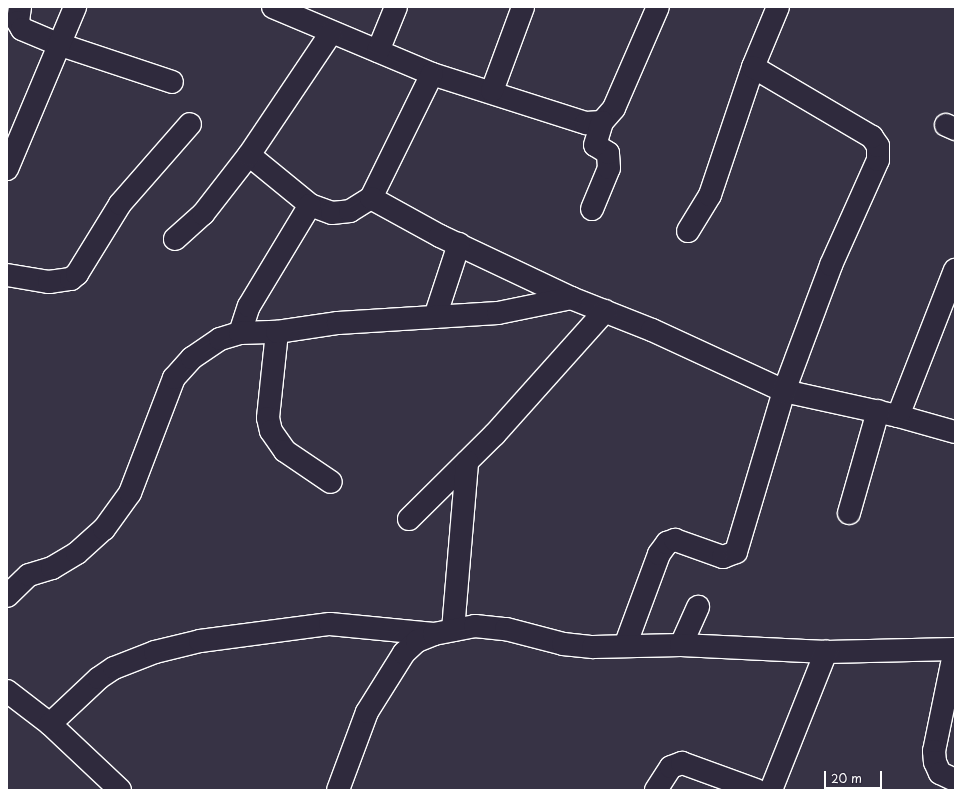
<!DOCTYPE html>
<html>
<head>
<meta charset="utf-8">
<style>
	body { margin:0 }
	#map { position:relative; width:962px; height:797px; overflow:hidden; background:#373345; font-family:"Playpen Sans",sans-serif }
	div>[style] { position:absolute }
	.roads { filter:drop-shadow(1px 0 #fff) drop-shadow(-1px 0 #fff) drop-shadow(0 1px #fff) drop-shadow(0 -1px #fff) }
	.minor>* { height:22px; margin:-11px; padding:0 11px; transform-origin:11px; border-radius:11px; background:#2f2a3d }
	span { translate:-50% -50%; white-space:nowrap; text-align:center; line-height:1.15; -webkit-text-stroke:4px #2f2a3d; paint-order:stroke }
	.frame { position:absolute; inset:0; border:8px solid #fff; pointer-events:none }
	.scale { position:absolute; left:824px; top:771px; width:58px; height:18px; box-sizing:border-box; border:2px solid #fff; border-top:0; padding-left:5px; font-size:12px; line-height:14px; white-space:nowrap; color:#fff; -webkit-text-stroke:3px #2f2a3d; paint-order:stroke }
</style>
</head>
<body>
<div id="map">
	<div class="roads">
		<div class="minor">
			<i style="left:20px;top:7px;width:15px;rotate:98deg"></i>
			<i style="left:18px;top:22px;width:8px;rotate:60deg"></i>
			<i style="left:22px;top:29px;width:39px;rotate:23deg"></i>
			<i style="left:58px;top:44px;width:120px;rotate:18.4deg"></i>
			<i style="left:273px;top:7px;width:173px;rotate:22.8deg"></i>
			<i style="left:432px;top:74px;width:162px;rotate:17.7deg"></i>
			<i style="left:586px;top:123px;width:16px;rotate:-4deg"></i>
			<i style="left:602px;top:122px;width:18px;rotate:-49deg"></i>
			<i style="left:614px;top:108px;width:110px;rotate:-66.5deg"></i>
			<i style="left:378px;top:51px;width:48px;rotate:-67.8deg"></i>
			<i style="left:492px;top:91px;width:90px;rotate:-69.7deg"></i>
			<i style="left:946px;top:125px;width:10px;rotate:24deg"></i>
			<i style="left:249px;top:155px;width:79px;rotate:39.3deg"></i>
			<i style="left:310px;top:205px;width:23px;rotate:20deg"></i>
			<i style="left:332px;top:213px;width:18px;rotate:-6deg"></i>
			<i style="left:350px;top:211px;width:25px;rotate:-32deg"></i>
			<i style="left:371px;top:198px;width:138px;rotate:-63.8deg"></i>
			<i style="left:7px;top:169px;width:176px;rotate:-67.2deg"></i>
			<i style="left:371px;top:198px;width:79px;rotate:28.8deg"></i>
			<i style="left:440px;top:236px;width:145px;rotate:25.3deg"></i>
			<i style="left:571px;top:298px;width:87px;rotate:21.6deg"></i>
			<i style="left:652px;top:330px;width:145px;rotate:24.8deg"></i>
			<i style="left:784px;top:391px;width:117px;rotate:12.4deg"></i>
			<i style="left:898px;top:416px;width:59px;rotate:15.7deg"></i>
			<i style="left:592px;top:209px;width:44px;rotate:-67.5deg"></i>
			<i style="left:609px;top:168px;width:15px;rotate:-94deg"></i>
			<i style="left:608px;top:153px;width:15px;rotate:-148deg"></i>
			<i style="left:595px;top:145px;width:24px;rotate:-73deg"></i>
			<i style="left:688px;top:231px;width:42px;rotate:-58.6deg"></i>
			<i style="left:710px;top:195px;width:135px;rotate:-71.4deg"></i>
			<i style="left:753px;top:67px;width:65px;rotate:-67.4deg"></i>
			<i style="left:175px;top:239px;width:38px;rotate:-42deg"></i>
			<i style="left:203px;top:214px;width:75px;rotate:-52.1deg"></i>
			<i style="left:249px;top:155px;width:147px;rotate:-56.1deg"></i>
			<i style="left:7px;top:275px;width:43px;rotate:9.5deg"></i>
			<i style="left:49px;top:282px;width:22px;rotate:-8deg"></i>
			<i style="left:71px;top:279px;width:8px;rotate:-40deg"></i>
			<i style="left:77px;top:274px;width:82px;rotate:-58.4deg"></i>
			<i style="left:120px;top:204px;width:106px;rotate:-48.8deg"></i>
			<i style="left:435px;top:317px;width:77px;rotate:-71.8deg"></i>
			<i style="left:277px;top:332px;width:86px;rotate:96deg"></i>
			<i style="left:268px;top:418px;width:13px;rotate:77deg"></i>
			<i style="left:271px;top:431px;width:24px;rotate:55deg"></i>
			<i style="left:285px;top:451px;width:55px;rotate:34deg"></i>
			<i style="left:240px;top:333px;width:28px;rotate:-72deg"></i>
			<i style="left:249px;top:306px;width:118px;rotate:-58.9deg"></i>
			<i style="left:898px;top:416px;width:157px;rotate:-68.7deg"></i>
			<i style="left:849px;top:513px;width:106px;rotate:-74.1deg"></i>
			<i style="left:409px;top:519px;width:121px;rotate:-44.7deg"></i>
			<i style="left:495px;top:434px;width:165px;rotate:-48.2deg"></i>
			<i style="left:7px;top:596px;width:30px;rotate:-44deg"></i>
			<i style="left:29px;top:575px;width:24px;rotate:-17deg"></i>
			<i style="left:52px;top:568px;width:29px;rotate:-31deg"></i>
			<i style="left:77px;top:553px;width:36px;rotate:-42deg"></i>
			<i style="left:104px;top:529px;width:44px;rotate:-54.2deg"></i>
			<i style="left:130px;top:493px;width:123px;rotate:-69.1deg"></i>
			<i style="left:174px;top:378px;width:27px;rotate:-48deg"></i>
			<i style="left:192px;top:358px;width:34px;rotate:-34deg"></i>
			<i style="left:220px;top:339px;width:21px;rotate:-17deg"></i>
			<i style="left:240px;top:333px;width:37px;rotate:-2deg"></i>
			<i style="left:277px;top:332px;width:62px;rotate:-8.4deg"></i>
			<i style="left:338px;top:323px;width:160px;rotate:-3.6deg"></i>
			<i style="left:498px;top:313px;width:75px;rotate:-11.6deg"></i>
			<i style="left:453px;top:630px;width:169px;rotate:-85.2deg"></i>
			<i style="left:681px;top:645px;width:42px;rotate:-65.9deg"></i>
			<i style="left:625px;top:646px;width:98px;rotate:-69.7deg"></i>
			<i style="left:659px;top:554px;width:14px;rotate:-54deg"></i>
			<i style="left:667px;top:543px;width:9px;rotate:-21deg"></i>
			<i style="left:675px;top:540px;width:51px;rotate:19.5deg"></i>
			<i style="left:723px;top:557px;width:14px;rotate:-21deg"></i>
			<i style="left:736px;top:552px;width:168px;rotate:-73.4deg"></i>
			<i style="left:784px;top:391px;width:134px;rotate:-69.5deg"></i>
			<i style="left:831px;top:265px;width:115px;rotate:-65.9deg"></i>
			<i style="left:878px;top:160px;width:14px;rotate:-90deg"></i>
			<i style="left:878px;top:146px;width:11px;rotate:-124deg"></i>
			<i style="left:872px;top:137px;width:138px;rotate:-149.5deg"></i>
			<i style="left:955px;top:649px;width:104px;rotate:101.6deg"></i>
			<i style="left:934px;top:751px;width:11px;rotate:85deg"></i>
			<i style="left:935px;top:762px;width:12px;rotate:66deg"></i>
			<i style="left:940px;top:773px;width:17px;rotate:25deg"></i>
			<i style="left:7px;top:691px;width:54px;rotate:37.5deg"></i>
			<i style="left:50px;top:724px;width:96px;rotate:43.3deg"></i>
			<i style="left:50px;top:724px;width:67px;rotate:-43.2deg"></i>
			<i style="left:99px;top:678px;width:18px;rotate:-34deg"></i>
			<i style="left:114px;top:668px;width:44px;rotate:-21.3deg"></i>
			<i style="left:155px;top:652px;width:46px;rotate:-13.7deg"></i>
			<i style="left:200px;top:641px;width:131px;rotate:-7.5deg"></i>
			<i style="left:330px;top:624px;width:104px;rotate:5.5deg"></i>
			<i style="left:338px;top:790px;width:83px;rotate:-69.6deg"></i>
			<i style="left:367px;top:712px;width:70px;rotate:-57.9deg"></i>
			<i style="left:404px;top:653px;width:18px;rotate:-43deg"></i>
			<i style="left:417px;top:641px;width:18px;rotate:-22deg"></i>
			<i style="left:434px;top:634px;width:42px;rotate:-11deg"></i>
			<i style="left:475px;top:626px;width:31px;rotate:6deg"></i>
			<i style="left:506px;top:629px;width:59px;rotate:14.7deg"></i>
			<i style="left:563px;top:644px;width:30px;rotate:6deg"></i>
			<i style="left:593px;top:647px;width:88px;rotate:-1.3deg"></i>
			<i style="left:681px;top:645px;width:145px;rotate:2.8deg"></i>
			<i style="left:826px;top:652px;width:129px;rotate:-1.3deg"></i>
			<i style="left:656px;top:790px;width:27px;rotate:-57deg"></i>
			<i style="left:671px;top:767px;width:12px;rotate:-20deg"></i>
			<i style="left:682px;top:763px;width:79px;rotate:20deg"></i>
			<i style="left:771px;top:790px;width:149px;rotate:-68.3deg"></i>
		</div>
	</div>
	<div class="frame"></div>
	<div class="scale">20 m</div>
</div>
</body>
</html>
